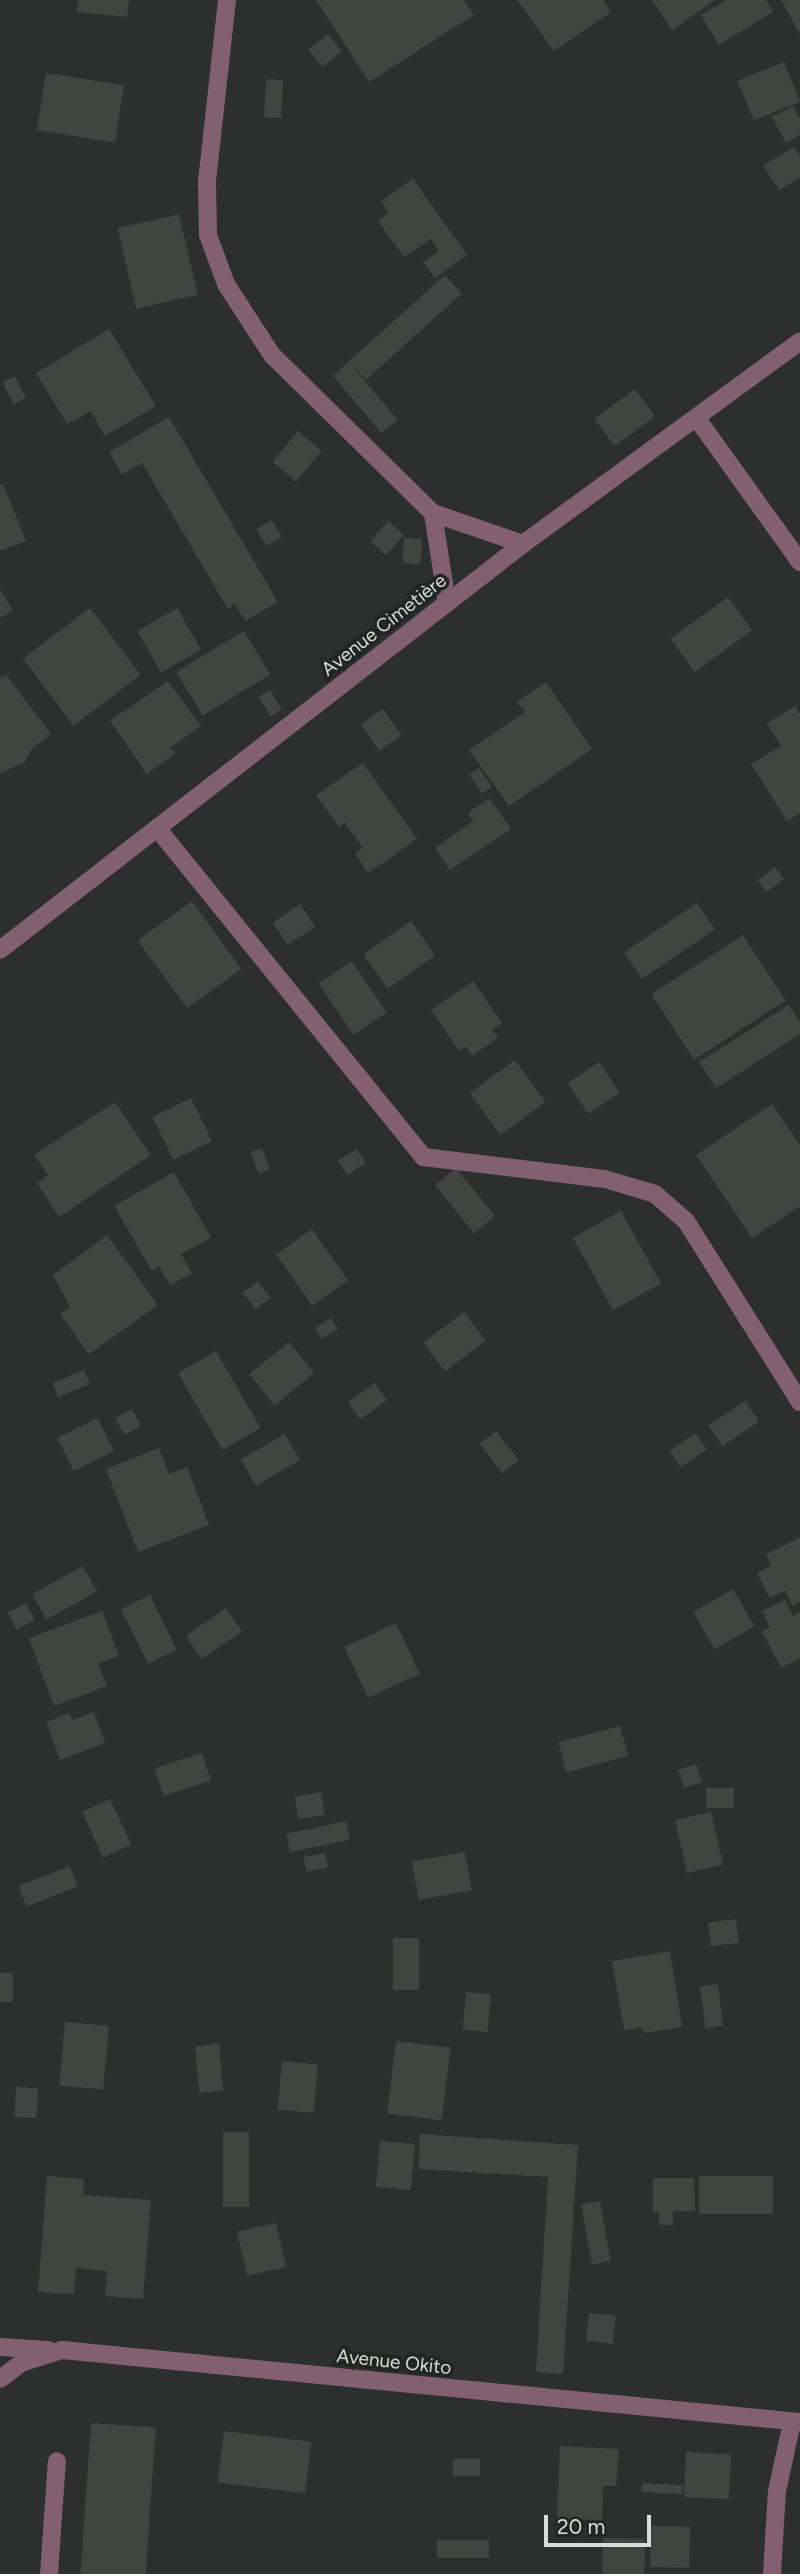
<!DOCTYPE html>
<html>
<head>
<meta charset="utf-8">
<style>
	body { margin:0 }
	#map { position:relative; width:800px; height:2574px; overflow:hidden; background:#2c2f2d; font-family:Figtree,sans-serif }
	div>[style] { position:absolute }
	.building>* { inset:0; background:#414542; transform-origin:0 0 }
	.lane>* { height:18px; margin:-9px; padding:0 9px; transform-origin:9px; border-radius:9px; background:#825f71 }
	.street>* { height:18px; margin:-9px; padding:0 9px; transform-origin:9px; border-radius:9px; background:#825f71 }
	span { translate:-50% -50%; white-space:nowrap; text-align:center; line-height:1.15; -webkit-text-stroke:7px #222623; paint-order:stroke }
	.street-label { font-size:19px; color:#d9dcda }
	.scale { position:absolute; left:544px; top:2515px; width:107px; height:32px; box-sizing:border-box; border:4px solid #d9dcda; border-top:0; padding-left:9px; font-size:21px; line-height:24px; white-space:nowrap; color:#d9dcda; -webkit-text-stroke:5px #222623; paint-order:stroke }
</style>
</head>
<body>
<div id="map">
	<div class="building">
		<i style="clip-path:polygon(78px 0,129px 0,127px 17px,77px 12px)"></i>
		<i style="clip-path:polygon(316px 0,464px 0,474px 15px,369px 82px)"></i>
		<i style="clip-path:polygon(517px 0,603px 0,611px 12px,554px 51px)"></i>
		<i style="clip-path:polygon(652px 0,715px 0,672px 30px)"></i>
		<i style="clip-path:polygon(726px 0,766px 0,773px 12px,719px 45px,701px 15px)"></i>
		<i style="clip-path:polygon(781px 0,800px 0,800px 34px)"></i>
		<i style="left:328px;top:34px;width:22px;height:25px;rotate:51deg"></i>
		<i style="left:784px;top:62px;width:43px;height:50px;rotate:68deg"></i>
		<i style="left:46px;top:73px;width:79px;height:58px;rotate:9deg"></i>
		<i style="left:266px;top:79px;width:17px;height:38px;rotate:3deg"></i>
		<i style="clip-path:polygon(793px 106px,800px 119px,800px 135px,786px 143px,772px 117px)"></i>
		<i style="clip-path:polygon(794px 147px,800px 156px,800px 177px,779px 190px,763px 165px)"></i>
		<i style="clip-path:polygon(413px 179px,467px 255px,435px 278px,423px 262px,439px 251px,431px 239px,404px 257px,378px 221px,389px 213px,381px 201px)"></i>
		<i style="left:179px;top:214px;width:83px;height:63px;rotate:77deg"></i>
		<i style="left:445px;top:275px;width:25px;height:129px;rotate:48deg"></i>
		<i style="clip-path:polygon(109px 329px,156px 406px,105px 436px,91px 411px,67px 424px,36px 373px)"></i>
		<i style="left:349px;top:362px;width:75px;height:21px;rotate:50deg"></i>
		<i style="left:15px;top:376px;width:25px;height:14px;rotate:64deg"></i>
		<i style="left:635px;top:389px;width:34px;height:50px;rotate:54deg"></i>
		<i style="clip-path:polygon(169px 417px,278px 602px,245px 621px,235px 604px,228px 609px,142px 463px,122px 475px,109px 452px)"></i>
		<i style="left:298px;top:431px;width:31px;height:40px;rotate:40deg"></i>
		<i style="clip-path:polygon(3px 484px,26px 541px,0 551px,0 485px)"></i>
		<i style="left:272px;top:520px;width:20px;height:18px;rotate:60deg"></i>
		<i style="left:388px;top:521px;width:21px;height:27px;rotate:41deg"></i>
		<i style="left:404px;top:538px;width:18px;height:25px;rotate:3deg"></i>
		<i style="clip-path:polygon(0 589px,13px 611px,0 618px)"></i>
		<i style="left:728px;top:597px;width:41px;height:71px;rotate:54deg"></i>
		<i style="left:90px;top:608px;width:84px;height:84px;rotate:53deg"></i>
		<i style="left:177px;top:608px;width:48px;height:46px;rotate:60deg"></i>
		<i style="left:244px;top:631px;width:51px;height:79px;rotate:59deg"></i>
		<i style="clip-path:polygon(6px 675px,51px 734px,32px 748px,25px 762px,0 773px,0 679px)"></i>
		<i style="clip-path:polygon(168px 681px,201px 726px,170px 748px,175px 754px,147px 774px,110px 721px)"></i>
		<i style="clip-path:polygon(546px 682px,592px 749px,509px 806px,469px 750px,525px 712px,517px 702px)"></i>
		<i style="left:270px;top:690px;width:23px;height:13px;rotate:59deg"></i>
		<i style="clip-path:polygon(795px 706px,800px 714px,800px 813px,787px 821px,751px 764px,781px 746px,767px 723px)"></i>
		<i style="left:383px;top:709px;width:32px;height:27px;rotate:55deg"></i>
		<i style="clip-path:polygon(363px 763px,417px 839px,368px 873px,355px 853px,363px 848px,345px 823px,339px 827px,316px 795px)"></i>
		<i style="left:479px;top:768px;width:23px;height:12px;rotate:56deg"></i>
		<i style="clip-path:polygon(489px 798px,511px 829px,450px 870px,435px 848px,473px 821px,468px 813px)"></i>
		<i style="left:775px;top:867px;width:15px;height:22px;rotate:53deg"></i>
		<i style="left:192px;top:901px;width:84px;height:67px;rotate:54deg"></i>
		<i style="left:697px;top:903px;width:32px;height:88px;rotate:56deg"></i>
		<i style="left:300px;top:904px;width:27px;height:33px;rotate:56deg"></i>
		<i style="left:411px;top:921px;width:42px;height:58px;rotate:55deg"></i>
		<i style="left:743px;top:935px;width:78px;height:109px;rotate:57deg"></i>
		<i style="left:352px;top:961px;width:62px;height:40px;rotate:56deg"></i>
		<i style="clip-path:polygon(473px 981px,502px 1023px,492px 1030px,498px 1038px,472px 1056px,466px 1047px,459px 1051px,431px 1010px)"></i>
		<i style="clip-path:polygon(789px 1005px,800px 1022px,800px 1034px,716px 1088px,699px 1062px)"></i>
		<i style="left:515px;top:1060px;width:52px;height:56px;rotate:54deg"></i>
		<i style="left:599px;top:1062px;width:37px;height:38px;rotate:56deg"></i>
		<i style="left:191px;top:1098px;width:48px;height:43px;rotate:64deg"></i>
		<i style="clip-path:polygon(115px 1102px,151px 1155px,59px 1217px,37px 1183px,48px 1175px,34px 1155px)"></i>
		<i style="clip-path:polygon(772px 1104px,800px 1145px,800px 1206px,752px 1238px,696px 1155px)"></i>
		<i style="left:262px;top:1148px;width:23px;height:12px;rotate:70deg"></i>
		<i style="left:357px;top:1149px;width:17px;height:22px;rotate:59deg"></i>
		<i style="left:456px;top:1168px;width:62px;height:27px;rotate:51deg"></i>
		<i style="clip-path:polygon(174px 1172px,211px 1238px,181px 1254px,192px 1273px,170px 1285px,159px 1266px,152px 1271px,114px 1206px)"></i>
		<i style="left:621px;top:1211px;width:83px;height:55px;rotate:61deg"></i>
		<i style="left:312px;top:1229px;width:63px;height:44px;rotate:55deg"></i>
		<i style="clip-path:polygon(107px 1235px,158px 1305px,89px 1354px,60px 1314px,70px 1307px,53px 1275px)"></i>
		<i style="left:258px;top:1281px;width:21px;height:19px;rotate:53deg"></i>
		<i style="left:464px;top:1312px;width:36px;height:51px;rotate:53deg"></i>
		<i style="left:331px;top:1318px;width:13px;height:19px;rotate:58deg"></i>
		<i style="left:289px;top:1342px;width:40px;height:51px;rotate:51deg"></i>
		<i style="left:216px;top:1351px;width:89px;height:44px;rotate:60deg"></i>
		<i style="left:84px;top:1370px;width:15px;height:34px;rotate:67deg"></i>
		<i style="left:375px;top:1383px;width:21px;height:33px;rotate:55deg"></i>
		<i style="left:745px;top:1401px;width:25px;height:44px;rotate:56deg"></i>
		<i style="left:132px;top:1409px;width:19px;height:19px;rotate:62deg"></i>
		<i style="left:98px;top:1418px;width:37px;height:45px;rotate:64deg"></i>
		<i style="left:496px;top:1431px;width:37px;height:21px;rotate:52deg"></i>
		<i style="left:696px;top:1433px;width:20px;height:32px;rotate:57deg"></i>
		<i style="left:285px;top:1434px;width:30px;height:51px;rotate:60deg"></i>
		<i style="clip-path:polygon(159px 1448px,169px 1474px,187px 1467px,209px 1525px,138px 1552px,106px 1469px)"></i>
		<i style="clip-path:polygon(800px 1537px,800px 1602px,792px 1606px,785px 1591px,770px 1598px,757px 1573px,771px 1566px,766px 1554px)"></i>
		<i style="left:83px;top:1566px;width:29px;height:58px;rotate:61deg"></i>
		<i style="left:733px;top:1589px;width:43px;height:46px;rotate:60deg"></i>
		<i style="left:150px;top:1595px;width:61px;height:32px;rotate:64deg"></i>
		<i style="clip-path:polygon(785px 1600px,793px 1616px,800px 1612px,800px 1658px,781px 1668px,762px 1631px,770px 1627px,762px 1611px)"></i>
		<i style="left:26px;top:1603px;width:19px;height:21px;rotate:62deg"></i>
		<i style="left:226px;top:1608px;width:28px;height:49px;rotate:55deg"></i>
		<i style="clip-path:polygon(102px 1611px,119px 1656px,98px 1663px,107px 1686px,54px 1706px,29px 1638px)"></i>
		<i style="left:396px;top:1623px;width:56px;height:57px;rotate:65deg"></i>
		<i style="clip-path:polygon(94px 1712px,105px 1743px,60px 1760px,46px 1722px,70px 1713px,72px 1720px)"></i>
		<i style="left:620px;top:1726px;width:31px;height:64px;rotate:75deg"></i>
		<i style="left:202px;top:1753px;width:29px;height:50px;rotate:72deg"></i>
		<i style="left:696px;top:1764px;width:19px;height:19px;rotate:72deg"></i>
		<i style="left:706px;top:1788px;width:28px;height:20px"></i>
		<i style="left:321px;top:1792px;width:23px;height:27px;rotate:80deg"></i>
		<i style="left:110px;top:1799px;width:50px;height:31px;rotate:65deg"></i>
		<i style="left:711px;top:1812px;width:54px;height:37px;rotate:77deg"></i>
		<i style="left:346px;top:1821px;width:19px;height:61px;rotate:78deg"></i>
		<i style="left:465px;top:1852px;width:39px;height:54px;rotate:80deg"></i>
		<i style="left:325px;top:1853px;width:15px;height:22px;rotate:79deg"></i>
		<i style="left:70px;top:1866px;width:22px;height:55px;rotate:69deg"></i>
		<i style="left:736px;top:1919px;width:24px;height:28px;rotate:83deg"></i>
		<i style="left:393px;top:1938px;width:26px;height:52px"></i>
		<i style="clip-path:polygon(670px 1951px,682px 2027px,643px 2033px,642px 2028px,624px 2030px,612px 1961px)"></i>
		<i style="left:0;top:1973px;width:13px;height:29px"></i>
		<i style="left:718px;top:1984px;width:42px;height:18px;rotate:83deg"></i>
		<i style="left:466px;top:1992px;width:25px;height:38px;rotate:5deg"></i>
		<i style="left:65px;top:2022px;width:44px;height:64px;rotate:5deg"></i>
		<i style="left:396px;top:2041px;width:55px;height:73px;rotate:7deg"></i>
		<i style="left:219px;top:2044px;width:47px;height:24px;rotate:85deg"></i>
		<i style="left:282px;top:2061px;width:36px;height:49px;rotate:5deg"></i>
		<i style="left:16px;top:2087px;width:22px;height:30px;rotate:3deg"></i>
		<i style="left:223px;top:2132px;width:26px;height:75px"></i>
		<i style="clip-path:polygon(420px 2134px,578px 2145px,563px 2374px,536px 2372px,548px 2177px,419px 2169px)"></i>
		<i style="left:380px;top:2141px;width:35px;height:46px;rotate:5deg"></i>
		<i style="clip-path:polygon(47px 2176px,84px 2179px,83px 2195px,151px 2200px,143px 2299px,105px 2296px,107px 2271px,76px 2268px,74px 2294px,38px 2292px)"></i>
		<i style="left:699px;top:2176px;width:74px;height:38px"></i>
		<i style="clip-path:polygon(653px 2178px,694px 2178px,695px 2211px,673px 2211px,673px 2225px,659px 2225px,659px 2212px,653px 2212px)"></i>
		<i style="left:600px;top:2201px;width:61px;height:19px;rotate:80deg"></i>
		<i style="left:276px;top:2223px;width:45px;height:40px;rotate:77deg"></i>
		<i style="left:589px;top:2313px;width:27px;height:28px;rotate:6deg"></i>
		<i style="left:91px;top:2423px;width:65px;height:151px;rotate:4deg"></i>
		<i style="left:224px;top:2431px;width:88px;height:52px;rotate:7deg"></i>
		<i style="clip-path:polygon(560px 2446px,619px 2449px,616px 2486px,603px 2486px,602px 2520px,557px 2519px)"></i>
		<i style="left:686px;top:2452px;width:45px;height:45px;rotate:3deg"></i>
		<i style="left:480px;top:2459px;width:17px;height:27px;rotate:90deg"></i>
		<i style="left:642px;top:2483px;width:41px;height:9px;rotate:3deg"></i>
		<i style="left:651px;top:2526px;width:39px;height:41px;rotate:1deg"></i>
		<i style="left:603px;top:2538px;width:42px;height:36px;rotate:1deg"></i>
		<i style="left:489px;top:2540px;width:18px;height:52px;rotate:90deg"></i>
	</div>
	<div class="lane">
		<i style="left:49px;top:2574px;width:113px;rotate:-86deg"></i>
	</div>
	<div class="street">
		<i style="left:227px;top:0;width:183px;rotate:96.3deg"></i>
		<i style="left:207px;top:182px;width:53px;rotate:88.9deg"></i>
		<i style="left:208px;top:235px;width:52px;rotate:69.8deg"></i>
		<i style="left:226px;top:284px;width:85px;rotate:57.1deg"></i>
		<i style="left:272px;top:355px;width:226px;rotate:44.5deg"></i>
		<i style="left:433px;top:513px;width:95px;rotate:19deg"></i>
		<i style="left:698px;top:420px;width:175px;rotate:54.3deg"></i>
		<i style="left:433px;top:513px;width:91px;rotate:81.2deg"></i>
		<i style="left:157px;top:828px;width:423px;rotate:51deg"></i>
		<i style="left:423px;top:1157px;width:183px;rotate:6.9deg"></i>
		<i style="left:605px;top:1179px;width:52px;rotate:16.7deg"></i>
		<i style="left:655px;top:1194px;width:41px;rotate:41.1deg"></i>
		<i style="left:686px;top:1221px;width:214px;rotate:57.8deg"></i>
		<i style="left:0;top:950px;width:662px;rotate:-37.82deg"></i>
		<i style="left:523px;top:544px;width:343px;rotate:-36.2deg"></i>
		<i style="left:0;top:2347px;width:48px;rotate:3.6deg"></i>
		<i style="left:0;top:2379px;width:26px;rotate:-37deg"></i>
		<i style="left:21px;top:2363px;width:43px;rotate:-17.6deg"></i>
		<i style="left:62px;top:2350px;width:742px;rotate:5.57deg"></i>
		<i style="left:772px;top:2574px;width:83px;rotate:-86.6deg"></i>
		<i style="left:777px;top:2491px;width:71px;rotate:-77.7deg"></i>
	</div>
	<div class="street-label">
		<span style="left:384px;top:625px;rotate:-38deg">Avenue Cimetière</span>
		<span style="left:394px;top:2362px;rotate:6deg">Avenue Okito</span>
	</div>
	<div class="scale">20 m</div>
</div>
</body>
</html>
